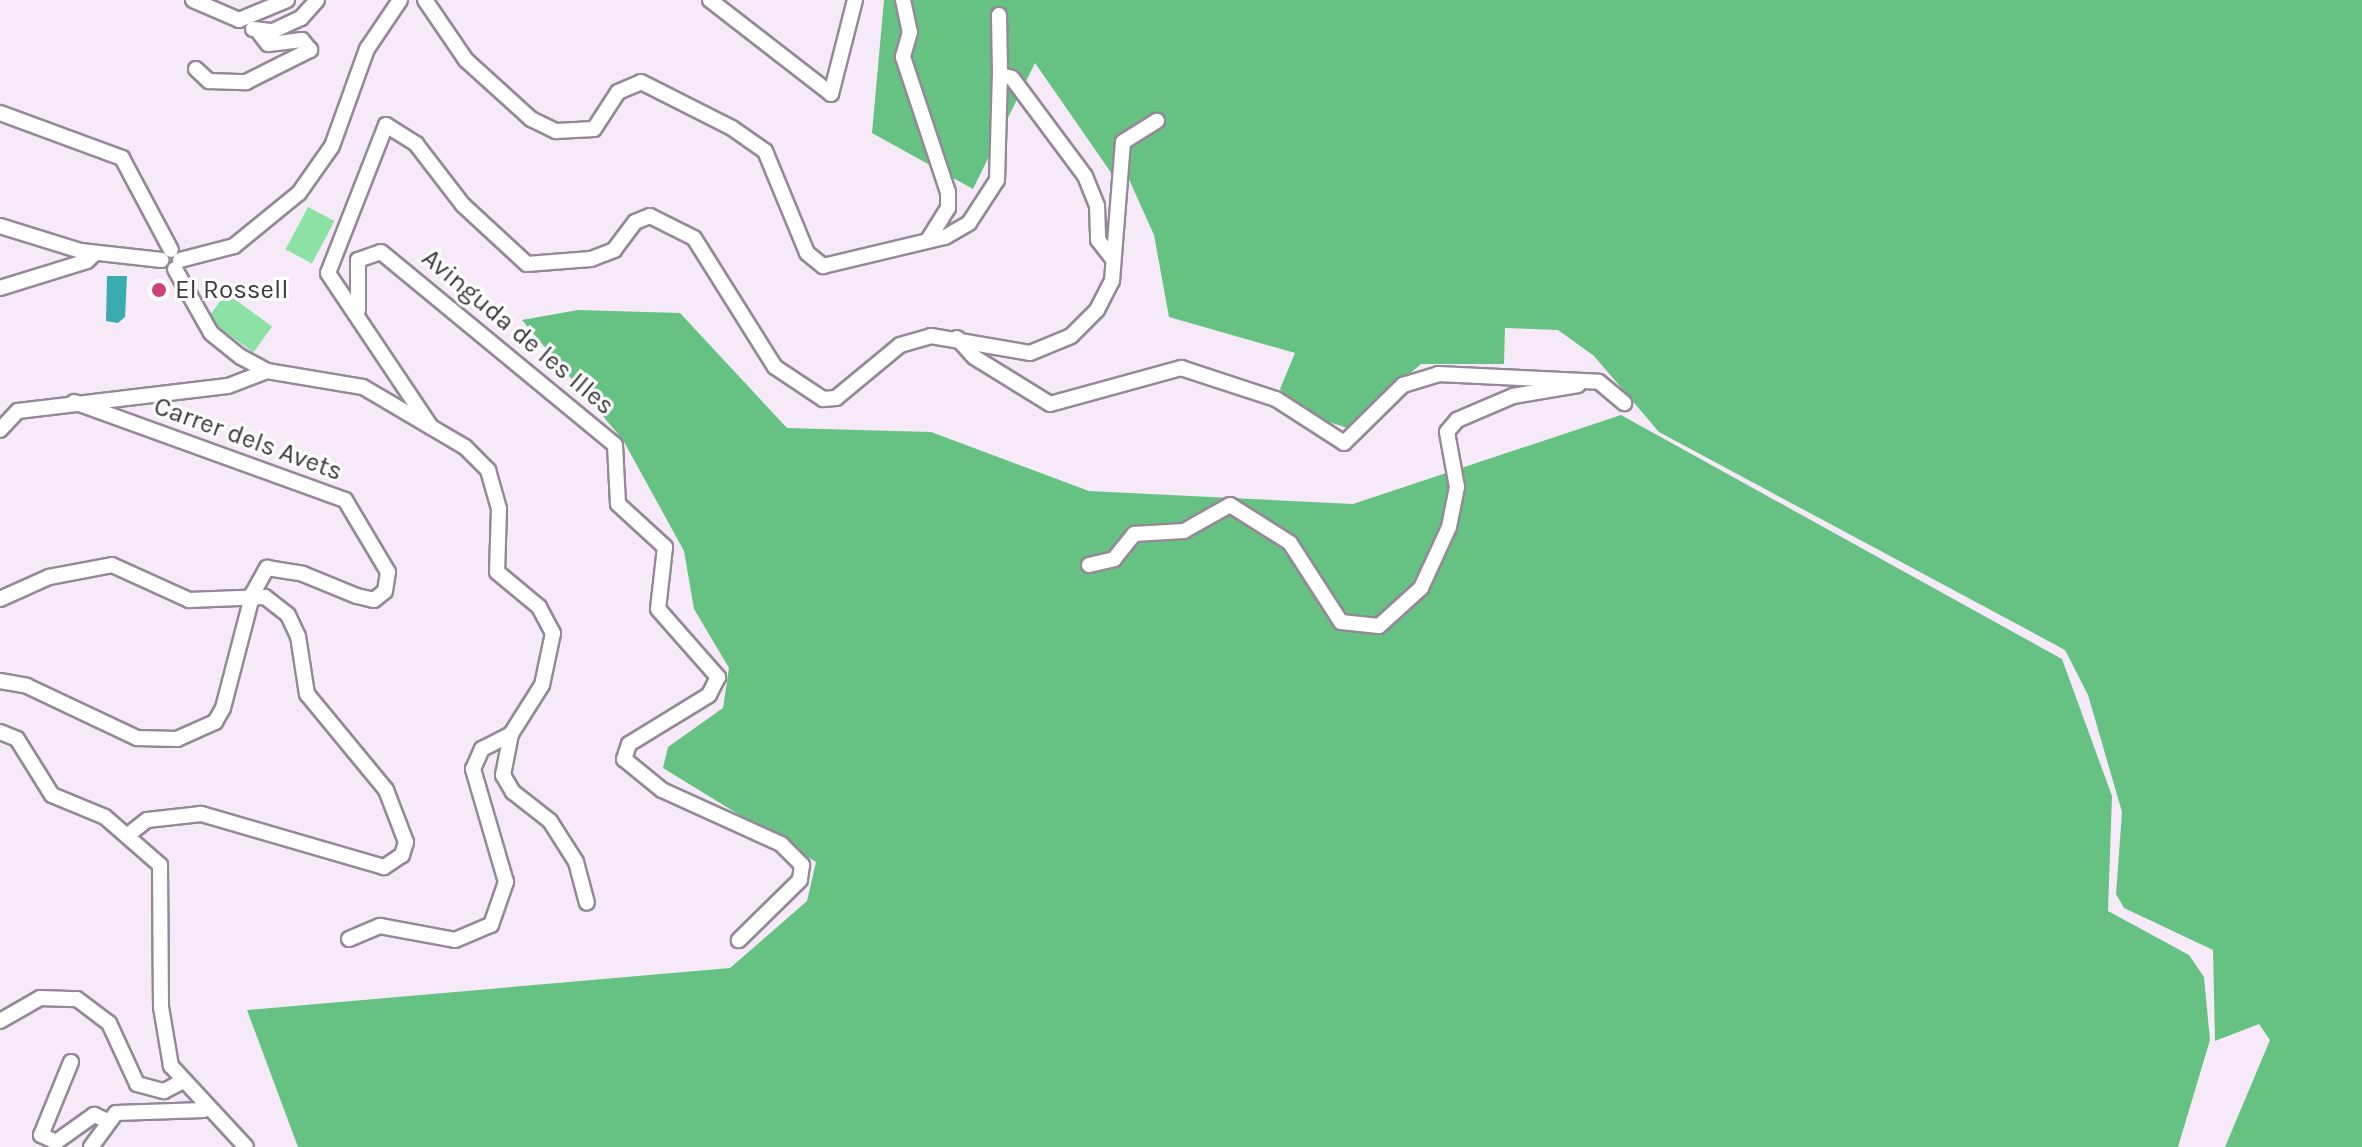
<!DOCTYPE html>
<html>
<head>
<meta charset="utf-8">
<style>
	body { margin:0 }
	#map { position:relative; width:2362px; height:1147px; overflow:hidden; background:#f7eaf8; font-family:Karla,sans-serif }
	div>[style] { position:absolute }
	.green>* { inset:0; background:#8ce1a5; transform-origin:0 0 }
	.forest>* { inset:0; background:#66c283 }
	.water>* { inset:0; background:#39adad }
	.roads { filter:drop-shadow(2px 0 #948996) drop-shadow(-2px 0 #948996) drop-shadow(0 2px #948996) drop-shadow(0 -2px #948996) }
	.minor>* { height:14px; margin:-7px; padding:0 7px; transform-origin:7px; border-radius:7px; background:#fff }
	.dots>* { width:22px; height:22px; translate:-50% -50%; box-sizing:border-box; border:4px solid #fff; border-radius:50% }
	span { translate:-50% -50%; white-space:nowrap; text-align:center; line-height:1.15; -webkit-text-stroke:6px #fff; paint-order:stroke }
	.poi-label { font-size:26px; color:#3e393e }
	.left { translate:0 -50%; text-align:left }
	.street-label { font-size:26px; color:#3e393e }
</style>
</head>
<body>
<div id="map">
	<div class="green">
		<i style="left:308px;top:207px;width:30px;height:48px;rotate:28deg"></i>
		<i style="left:226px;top:293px;width:57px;height:32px;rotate:36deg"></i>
	</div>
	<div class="forest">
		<i style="clip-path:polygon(884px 0,2362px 0,2362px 1147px,2225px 1147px,2270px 1040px,2259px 1024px,2215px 1041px,2213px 950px,2124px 908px,2116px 894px,2122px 812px,2088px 695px,2065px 650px,1659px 432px,1594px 356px,1558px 330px,1505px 328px,1504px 364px,1421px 364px,1347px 428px,1309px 415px,1280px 389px,1295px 353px,1169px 317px,1154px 235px,1127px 175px,1112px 174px,1035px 63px,973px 189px,872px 133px)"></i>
		<i style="clip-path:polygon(578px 310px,680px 313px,787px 428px,931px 432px,1089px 491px,1353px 504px,1621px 415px,2062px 659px,2112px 796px,2108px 911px,2189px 955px,2204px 977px,2210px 1040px,2178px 1147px,298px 1147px,247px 1010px,730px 968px,807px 901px,816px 862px,663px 768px,668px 747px,723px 708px,729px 668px,694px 609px,684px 551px,623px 440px,522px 320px)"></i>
	</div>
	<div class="water">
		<i style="clip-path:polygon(107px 276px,127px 276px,125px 317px,118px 323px,106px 321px)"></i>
	</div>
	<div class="roads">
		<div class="minor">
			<i style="left:193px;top:0;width:50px;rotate:23.5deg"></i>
			<i style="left:239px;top:20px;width:52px;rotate:-22.6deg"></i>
			<i style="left:425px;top:0;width:73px;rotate:55.7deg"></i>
			<i style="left:466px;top:60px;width:88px;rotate:42.2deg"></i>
			<i style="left:531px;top:119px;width:28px;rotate:26deg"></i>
			<i style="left:556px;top:131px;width:38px;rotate:-3deg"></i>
			<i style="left:594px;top:129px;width:44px;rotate:-57deg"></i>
			<i style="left:618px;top:92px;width:25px;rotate:-23deg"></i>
			<i style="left:641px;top:82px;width:102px;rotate:26.8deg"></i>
			<i style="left:732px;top:128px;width:40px;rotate:34.9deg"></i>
			<i style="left:765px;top:151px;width:110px;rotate:67.6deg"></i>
			<i style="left:807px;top:253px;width:21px;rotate:39deg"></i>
			<i style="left:823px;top:266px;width:125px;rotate:-13.4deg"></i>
			<i style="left:945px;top:237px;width:28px;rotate:-30deg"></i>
			<i style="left:969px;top:223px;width:51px;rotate:-56.9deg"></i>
			<i style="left:997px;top:180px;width:105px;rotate:-88.4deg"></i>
			<i style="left:1000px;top:75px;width:12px;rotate:14deg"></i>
			<i style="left:1012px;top:78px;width:122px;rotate:53.3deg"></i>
			<i style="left:1085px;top:176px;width:32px;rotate:68deg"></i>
			<i style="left:1097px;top:206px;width:34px;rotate:88deg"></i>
			<i style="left:1098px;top:240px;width:23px;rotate:52deg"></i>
			<i style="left:710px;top:0;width:153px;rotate:37.8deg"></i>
			<i style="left:831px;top:94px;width:97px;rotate:-75.7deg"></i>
			<i style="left:903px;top:0;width:33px;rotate:78deg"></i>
			<i style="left:910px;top:32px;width:26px;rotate:106deg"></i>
			<i style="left:903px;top:57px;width:142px;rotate:71.6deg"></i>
			<i style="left:948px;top:192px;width:16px;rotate:90deg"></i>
			<i style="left:948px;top:208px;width:38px;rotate:122deg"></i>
			<i style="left:999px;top:15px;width:60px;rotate:89deg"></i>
			<i style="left:253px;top:29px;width:20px;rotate:6deg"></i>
			<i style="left:273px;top:31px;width:31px;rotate:-25deg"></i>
			<i style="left:301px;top:18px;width:24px;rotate:-48deg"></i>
			<i style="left:196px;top:69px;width:18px;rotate:43deg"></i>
			<i style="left:209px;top:81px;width:37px;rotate:2deg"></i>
			<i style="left:246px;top:82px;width:72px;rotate:-26.6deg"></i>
			<i style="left:310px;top:50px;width:13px;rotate:-129deg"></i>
			<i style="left:302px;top:40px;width:34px;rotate:173deg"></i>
			<i style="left:268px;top:44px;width:16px;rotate:-128deg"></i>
			<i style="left:0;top:113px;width:130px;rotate:20.2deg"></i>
			<i style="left:122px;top:158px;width:104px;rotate:62deg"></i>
			<i style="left:0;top:226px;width:85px;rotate:17.2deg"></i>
			<i style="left:81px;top:251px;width:81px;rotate:6.4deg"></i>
			<i style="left:180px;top:260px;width:56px;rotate:-14.5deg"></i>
			<i style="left:234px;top:246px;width:84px;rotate:-39.2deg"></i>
			<i style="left:299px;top:193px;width:57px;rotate:-54.9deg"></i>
			<i style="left:332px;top:146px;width:103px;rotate:-70.2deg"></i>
			<i style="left:367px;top:49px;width:59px;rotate:-56deg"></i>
			<i style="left:175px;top:269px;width:73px;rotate:60.6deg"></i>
			<i style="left:211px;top:333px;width:38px;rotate:39deg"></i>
			<i style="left:241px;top:357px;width:30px;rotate:28deg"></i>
			<i style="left:267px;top:371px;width:97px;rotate:9.5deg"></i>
			<i style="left:363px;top:387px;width:118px;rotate:30.5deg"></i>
			<i style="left:465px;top:447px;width:33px;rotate:45deg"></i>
			<i style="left:488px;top:470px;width:41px;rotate:74.2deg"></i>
			<i style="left:499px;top:509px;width:63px;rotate:91.8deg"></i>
			<i style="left:497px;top:572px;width:55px;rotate:39.8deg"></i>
			<i style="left:539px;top:607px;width:30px;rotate:62deg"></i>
			<i style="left:553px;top:633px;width:53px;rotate:101.9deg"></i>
			<i style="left:542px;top:685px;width:58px;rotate:122.3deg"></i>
			<i style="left:511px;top:734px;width:42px;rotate:101deg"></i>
			<i style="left:503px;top:775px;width:20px;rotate:60deg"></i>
			<i style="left:513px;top:792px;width:47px;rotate:38.1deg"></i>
			<i style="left:550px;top:821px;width:49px;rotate:57.6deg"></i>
			<i style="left:576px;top:862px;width:42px;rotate:75deg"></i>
			<i style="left:0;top:288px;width:91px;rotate:-17.2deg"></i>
			<i style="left:87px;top:261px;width:11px;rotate:-45deg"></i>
			<i style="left:358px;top:310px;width:50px;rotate:-90deg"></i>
			<i style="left:358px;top:260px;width:24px;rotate:-19deg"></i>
			<i style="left:381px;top:252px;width:303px;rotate:39.5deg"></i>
			<i style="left:615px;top:445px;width:59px;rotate:87.1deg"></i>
			<i style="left:618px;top:504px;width:64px;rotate:42.5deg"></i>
			<i style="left:665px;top:547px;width:62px;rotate:96.4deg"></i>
			<i style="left:658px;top:609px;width:91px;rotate:48.6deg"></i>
			<i style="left:718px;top:677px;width:20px;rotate:117deg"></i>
			<i style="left:709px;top:695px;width:94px;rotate:148.5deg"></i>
			<i style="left:629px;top:744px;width:16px;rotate:108deg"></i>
			<i style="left:624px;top:759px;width:49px;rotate:39.2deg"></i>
			<i style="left:662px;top:790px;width:131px;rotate:24.4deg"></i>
			<i style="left:781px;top:844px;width:30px;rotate:45deg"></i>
			<i style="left:802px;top:865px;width:15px;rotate:98deg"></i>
			<i style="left:800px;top:880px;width:86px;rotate:135.5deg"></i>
			<i style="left:957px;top:338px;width:25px;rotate:48deg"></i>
			<i style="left:974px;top:357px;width:89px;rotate:31.7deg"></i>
			<i style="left:1050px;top:404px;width:136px;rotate:-15.4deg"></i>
			<i style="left:1181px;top:368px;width:100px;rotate:18.1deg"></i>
			<i style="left:1276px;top:399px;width:81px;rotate:32.9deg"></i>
			<i style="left:1344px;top:443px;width:83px;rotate:-44.5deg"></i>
			<i style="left:1403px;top:385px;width:37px;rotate:-17deg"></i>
			<i style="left:1438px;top:374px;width:161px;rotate:2.8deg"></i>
			<i style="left:1599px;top:382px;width:33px;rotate:40deg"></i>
			<i style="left:431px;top:427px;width:185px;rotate:-123.8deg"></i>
			<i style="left:328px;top:273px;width:159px;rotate:-68.6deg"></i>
			<i style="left:386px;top:125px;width:36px;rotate:32deg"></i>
			<i style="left:416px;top:144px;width:77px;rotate:52.4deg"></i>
			<i style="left:463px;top:205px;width:87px;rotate:42.7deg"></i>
			<i style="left:527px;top:264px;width:64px;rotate:-4.5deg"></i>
			<i style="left:591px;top:259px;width:25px;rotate:-21deg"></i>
			<i style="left:614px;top:250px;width:35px;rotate:-53deg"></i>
			<i style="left:635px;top:222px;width:16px;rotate:-22deg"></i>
			<i style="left:650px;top:216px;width:49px;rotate:26.6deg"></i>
			<i style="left:694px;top:238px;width:152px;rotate:57.9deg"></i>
			<i style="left:775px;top:367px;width:58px;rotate:33.7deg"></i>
			<i style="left:823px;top:399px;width:13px;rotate:-4deg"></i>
			<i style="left:836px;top:398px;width:83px;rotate:-39.6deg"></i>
			<i style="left:900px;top:345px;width:32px;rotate:-16deg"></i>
			<i style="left:931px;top:336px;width:100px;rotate:9.7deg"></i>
			<i style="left:1030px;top:353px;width:44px;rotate:-22.5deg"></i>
			<i style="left:1071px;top:336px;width:37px;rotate:-45deg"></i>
			<i style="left:1097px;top:310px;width:33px;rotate:-63deg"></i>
			<i style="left:1112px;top:281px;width:139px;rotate:-85.5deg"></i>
			<i style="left:1123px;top:142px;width:40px;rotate:-32deg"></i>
			<i style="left:0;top:430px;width:26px;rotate:-47deg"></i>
			<i style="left:18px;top:411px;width:211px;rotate:-6.8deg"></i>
			<i style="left:228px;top:386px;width:42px;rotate:-21deg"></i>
			<i style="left:1089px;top:565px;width:26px;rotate:-13deg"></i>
			<i style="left:1114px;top:559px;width:32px;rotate:-51deg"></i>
			<i style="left:1134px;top:534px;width:50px;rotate:-3.4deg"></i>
			<i style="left:1184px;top:531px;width:53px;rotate:-29.5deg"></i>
			<i style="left:1230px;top:505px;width:71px;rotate:32.3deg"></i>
			<i style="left:1290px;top:543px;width:94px;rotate:57.2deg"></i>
			<i style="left:1341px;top:622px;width:38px;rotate:6deg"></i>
			<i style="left:1379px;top:626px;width:57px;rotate:-42.1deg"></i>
			<i style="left:1421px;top:588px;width:67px;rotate:-65.3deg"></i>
			<i style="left:1449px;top:527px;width:41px;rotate:-78.7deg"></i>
			<i style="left:1457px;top:487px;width:56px;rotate:-100.3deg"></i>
			<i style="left:1447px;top:432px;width:16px;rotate:-50deg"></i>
			<i style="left:1457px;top:420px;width:61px;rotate:-23.2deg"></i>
			<i style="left:1513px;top:396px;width:66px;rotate:-9.6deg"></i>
			<i style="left:0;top:599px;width:54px;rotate:-24.2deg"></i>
			<i style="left:49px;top:577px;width:64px;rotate:-10.8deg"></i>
			<i style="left:112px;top:565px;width:85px;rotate:24.4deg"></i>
			<i style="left:189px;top:600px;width:76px;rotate:-2.3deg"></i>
			<i style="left:265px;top:597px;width:29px;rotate:38deg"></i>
			<i style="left:288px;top:615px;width:23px;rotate:65deg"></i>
			<i style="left:298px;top:636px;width:59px;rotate:81.2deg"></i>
			<i style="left:307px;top:694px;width:124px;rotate:50.5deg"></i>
			<i style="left:386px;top:790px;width:56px;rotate:69deg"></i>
			<i style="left:406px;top:842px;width:14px;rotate:107deg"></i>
			<i style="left:402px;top:855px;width:22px;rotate:146deg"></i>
			<i style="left:384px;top:867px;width:191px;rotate:-163.8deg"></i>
			<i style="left:201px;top:814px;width:54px;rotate:173.7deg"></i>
			<i style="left:147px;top:820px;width:23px;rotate:142deg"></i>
			<i style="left:0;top:681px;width:27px;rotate:10deg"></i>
			<i style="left:27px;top:686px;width:122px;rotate:25.3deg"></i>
			<i style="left:137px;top:738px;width:40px;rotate:1.4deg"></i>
			<i style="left:177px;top:739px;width:42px;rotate:-24.1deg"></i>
			<i style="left:215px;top:722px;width:16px;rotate:-60deg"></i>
			<i style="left:223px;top:708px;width:119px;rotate:-75.4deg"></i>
			<i style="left:253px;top:593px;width:29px;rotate:-61deg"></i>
			<i style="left:267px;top:568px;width:36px;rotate:9deg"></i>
			<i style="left:303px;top:574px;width:58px;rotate:22.2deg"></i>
			<i style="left:357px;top:596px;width:17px;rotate:13deg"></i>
			<i style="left:374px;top:600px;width:14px;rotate:-39deg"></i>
			<i style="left:385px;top:591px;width:19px;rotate:-81deg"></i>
			<i style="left:388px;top:572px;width:84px;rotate:-120.8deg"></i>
			<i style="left:345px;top:500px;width:288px;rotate:-160.1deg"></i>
			<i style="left:0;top:732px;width:18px;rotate:22deg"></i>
			<i style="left:17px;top:739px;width:66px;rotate:58deg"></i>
			<i style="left:52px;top:795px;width:57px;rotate:22.5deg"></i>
			<i style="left:105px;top:817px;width:73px;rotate:41.1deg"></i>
			<i style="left:160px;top:865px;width:142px;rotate:89.6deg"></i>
			<i style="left:161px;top:1007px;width:60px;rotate:80.4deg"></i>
			<i style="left:171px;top:1066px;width:110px;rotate:47.2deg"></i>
			<i style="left:349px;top:939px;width:34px;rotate:-23deg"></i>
			<i style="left:380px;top:926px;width:76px;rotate:10.6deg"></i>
			<i style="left:455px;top:940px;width:39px;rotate:-23deg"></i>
			<i style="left:491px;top:925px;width:46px;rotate:-70.8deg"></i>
			<i style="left:506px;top:882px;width:118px;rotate:-106.3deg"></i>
			<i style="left:473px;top:769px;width:22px;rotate:-66deg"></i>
			<i style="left:482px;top:749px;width:33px;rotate:-27deg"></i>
			<i style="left:0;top:1021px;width:46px;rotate:-29.9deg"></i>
			<i style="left:40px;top:998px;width:37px;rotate:2deg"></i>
			<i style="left:77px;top:999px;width:40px;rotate:37deg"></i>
			<i style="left:109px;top:1023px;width:67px;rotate:65.3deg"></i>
			<i style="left:137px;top:1084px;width:28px;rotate:15deg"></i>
			<i style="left:164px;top:1091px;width:18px;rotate:-27deg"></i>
			<i style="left:71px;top:1062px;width:79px;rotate:112.3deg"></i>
			<i style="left:41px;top:1135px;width:17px;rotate:25deg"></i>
			<i style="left:56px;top:1142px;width:47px;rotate:-35.4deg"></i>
			<i style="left:94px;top:1115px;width:13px;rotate:23deg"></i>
			<i style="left:91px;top:1147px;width:42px;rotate:-53.7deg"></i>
			<i style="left:116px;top:1113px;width:88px;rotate:-2deg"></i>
		</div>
	</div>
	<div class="dots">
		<i style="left:159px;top:290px;background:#cb4179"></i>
	</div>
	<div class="poi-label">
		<span class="left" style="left:175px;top:290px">El Rossell</span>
	</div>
	<div class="street-label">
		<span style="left:518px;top:332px;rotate:40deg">Avinguda de les Illes</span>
		<span style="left:248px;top:439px;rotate:20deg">Carrer dels Avets</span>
	</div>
</div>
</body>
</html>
